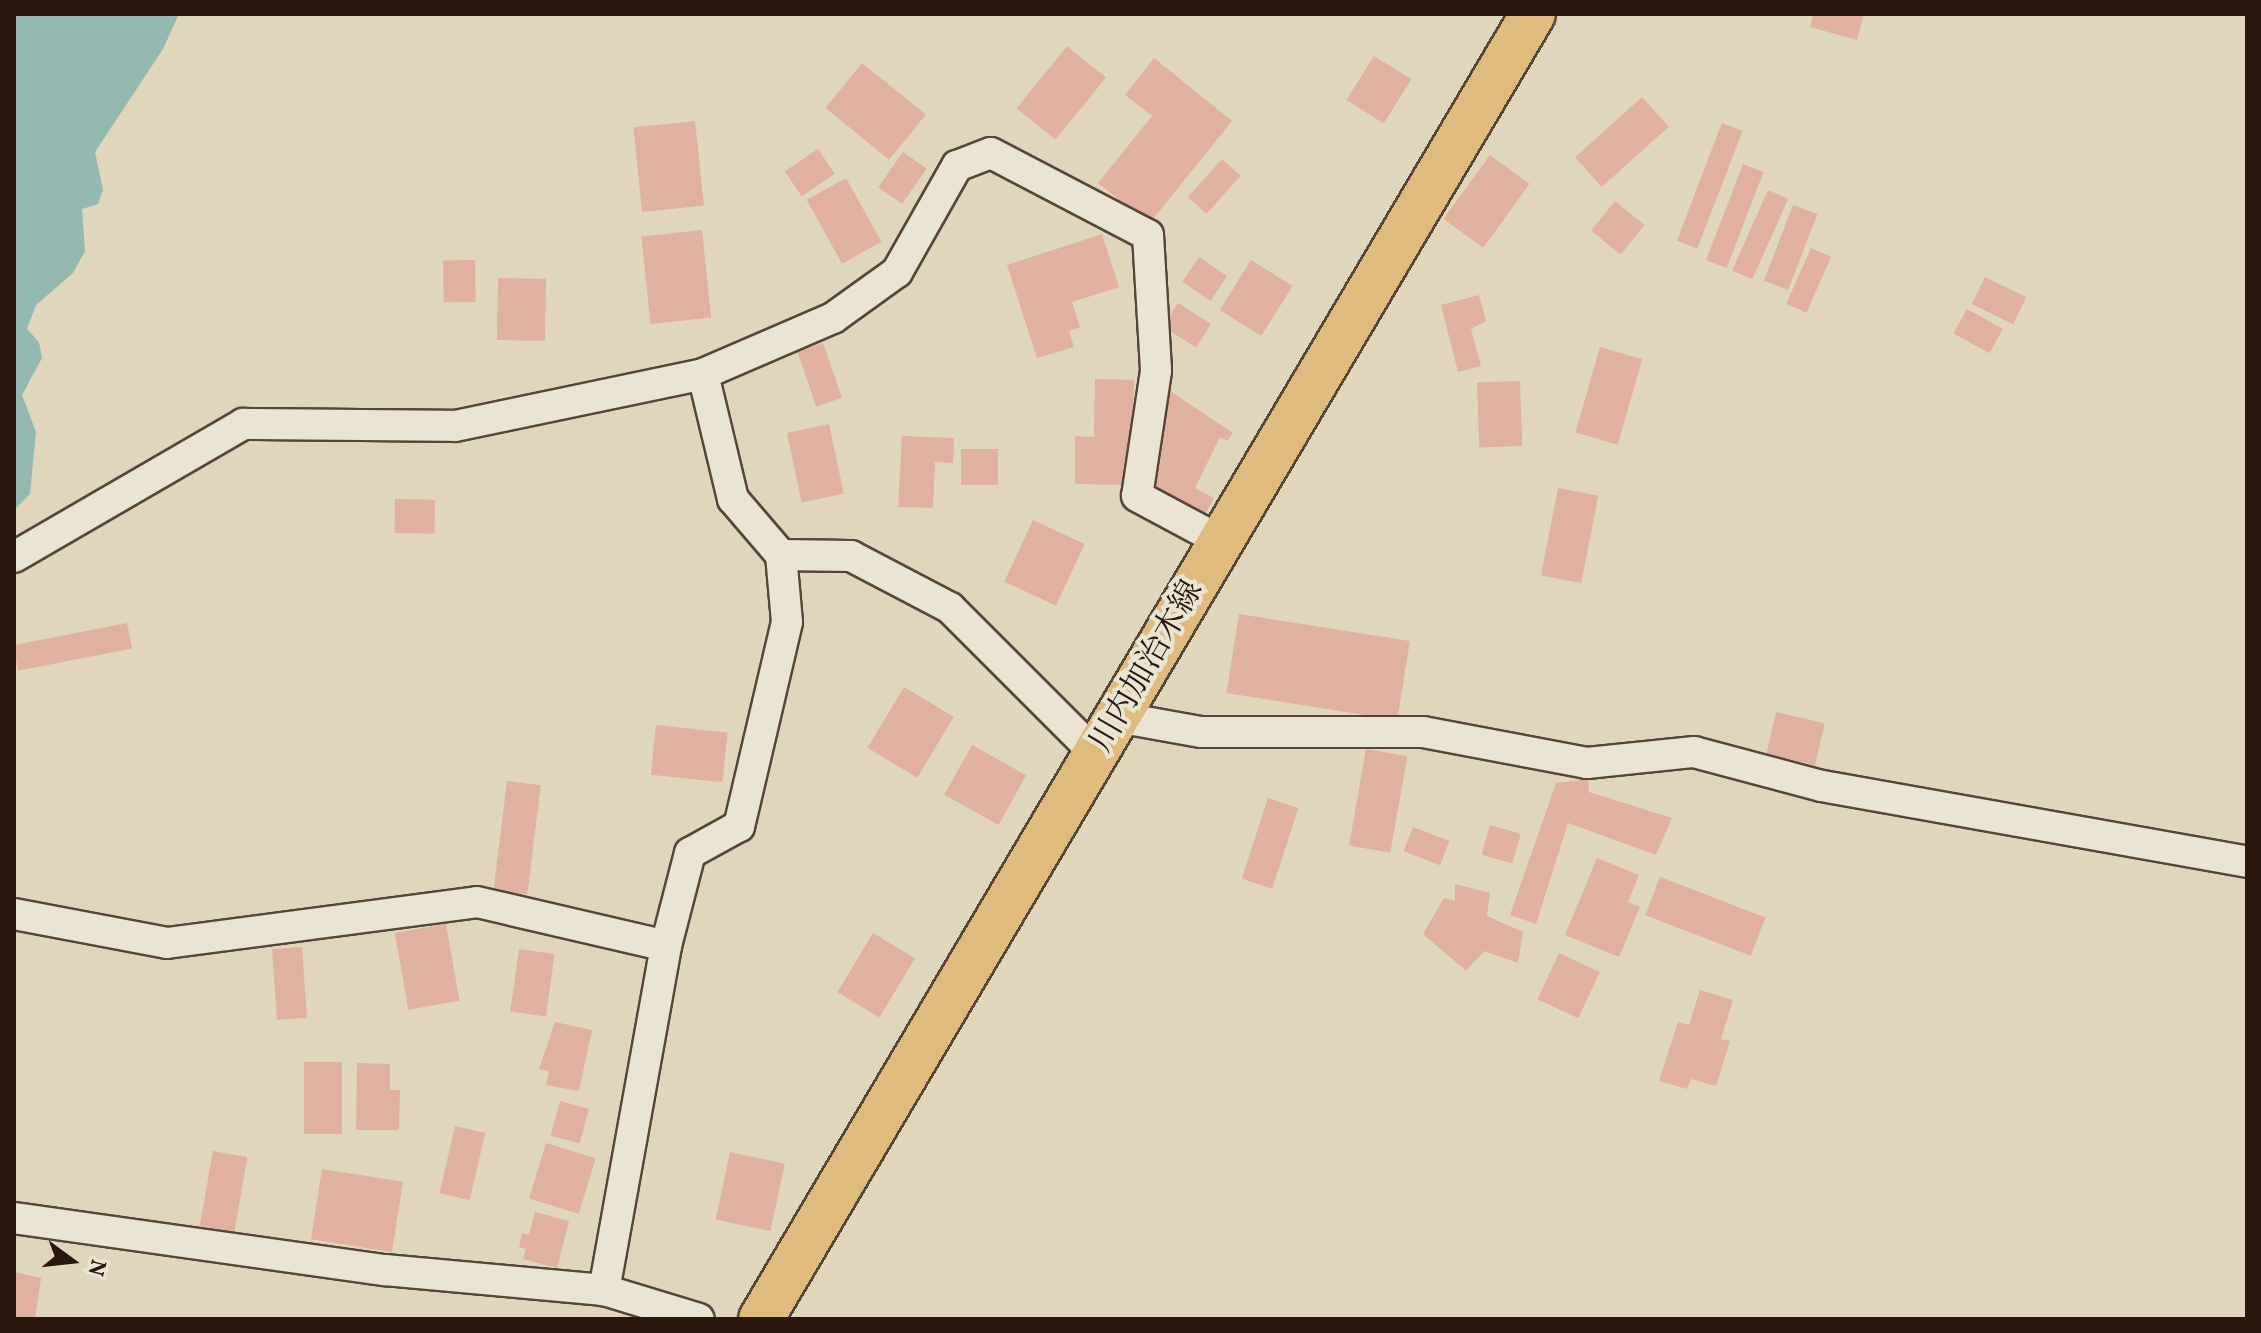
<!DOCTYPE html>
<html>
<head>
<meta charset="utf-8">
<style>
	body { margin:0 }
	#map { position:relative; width:2261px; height:1333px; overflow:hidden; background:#dfd6bc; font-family:Vollkorn,"Noto Serif JP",serif }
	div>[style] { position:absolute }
	.water>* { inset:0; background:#93b9b1 }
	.building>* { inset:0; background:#e1b1a0; transform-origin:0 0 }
	.roads { filter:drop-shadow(2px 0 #564638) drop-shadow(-2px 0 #564638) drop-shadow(0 2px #564638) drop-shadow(0 -2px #564638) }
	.street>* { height:30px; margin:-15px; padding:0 15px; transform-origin:15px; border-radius:15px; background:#eae4d3 }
	.primary>* { height:44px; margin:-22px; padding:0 22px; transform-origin:22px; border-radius:22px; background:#e0bb7e }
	span { translate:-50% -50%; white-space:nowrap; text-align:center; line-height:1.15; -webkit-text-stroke:8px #eae4d3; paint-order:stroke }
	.street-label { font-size:32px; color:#29160c }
	.frame { position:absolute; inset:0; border:16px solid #29160c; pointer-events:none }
	.north { position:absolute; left:32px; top:1221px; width:80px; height:80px; -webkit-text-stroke:6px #eae4d3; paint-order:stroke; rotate:105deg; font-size:22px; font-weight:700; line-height:32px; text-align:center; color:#29160c }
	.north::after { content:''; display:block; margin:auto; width:28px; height:36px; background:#29160c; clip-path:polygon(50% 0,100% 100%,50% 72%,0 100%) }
</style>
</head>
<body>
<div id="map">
	<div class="water">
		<i style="clip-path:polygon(14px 14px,179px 14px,163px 49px,95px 152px,103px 190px,98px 204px,82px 209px,85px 251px,73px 273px,36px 305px,27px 329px,39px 342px,42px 358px,22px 395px,36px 432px,30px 494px,14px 510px)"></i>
	</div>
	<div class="building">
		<i style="clip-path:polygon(1813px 14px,1864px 14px,1857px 40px,1810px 27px)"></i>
		<i style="left:1067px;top:46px;width:50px;height:80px;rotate:39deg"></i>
		<i style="left:1374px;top:56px;width:44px;height:52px;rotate:32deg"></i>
		<i style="clip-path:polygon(1154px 58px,1232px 121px,1149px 224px,1098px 183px,1152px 116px,1125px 95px)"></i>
		<i style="left:862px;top:63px;width:82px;height:58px;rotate:39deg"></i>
		<i style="left:1642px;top:97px;width:40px;height:90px;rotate:48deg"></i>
		<i style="left:695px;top:121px;width:85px;height:62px;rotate:84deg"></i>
		<i style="left:1722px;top:123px;width:22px;height:126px;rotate:21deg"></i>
		<i style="left:818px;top:149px;width:30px;height:40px;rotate:56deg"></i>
		<i style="left:903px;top:152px;width:29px;height:43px;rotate:35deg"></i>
		<i style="left:1490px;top:155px;width:49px;height:79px;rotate:36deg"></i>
		<i style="left:1222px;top:159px;width:25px;height:51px;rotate:42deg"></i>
		<i style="left:1743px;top:164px;width:22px;height:103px;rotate:21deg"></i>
		<i style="left:846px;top:178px;width:73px;height:45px;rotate:61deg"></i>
		<i style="left:1768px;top:190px;width:22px;height:88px;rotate:24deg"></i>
		<i style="left:1615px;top:201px;width:38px;height:38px;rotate:39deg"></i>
		<i style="left:1793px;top:205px;width:26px;height:81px;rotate:21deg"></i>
		<i style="left:702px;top:230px;width:88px;height:61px;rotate:84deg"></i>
		<i style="clip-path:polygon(1102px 234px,1119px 287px,1072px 302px,1080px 327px,1069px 331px,1074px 347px,1037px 358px,1007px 265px)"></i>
		<i style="left:1811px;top:248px;width:22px;height:61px;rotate:24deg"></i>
		<i style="left:1199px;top:257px;width:34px;height:30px;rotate:34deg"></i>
		<i style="left:475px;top:260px;width:42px;height:32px;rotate:89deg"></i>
		<i style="left:1251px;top:260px;width:49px;height:59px;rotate:32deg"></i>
		<i style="left:1985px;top:277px;width:46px;height:30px;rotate:26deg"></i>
		<i style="left:498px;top:278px;width:48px;height:62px;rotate:1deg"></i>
		<i style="clip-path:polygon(1479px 295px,1486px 321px,1471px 329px,1481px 366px,1458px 372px,1441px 305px)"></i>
		<i style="left:1178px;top:303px;width:39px;height:28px;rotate:32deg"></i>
		<i style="left:1967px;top:309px;width:41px;height:28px;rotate:29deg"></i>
		<i style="left:823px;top:343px;width:58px;height:27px;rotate:71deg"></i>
		<i style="left:1600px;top:347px;width:44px;height:89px;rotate:16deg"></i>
		<i style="clip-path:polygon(1095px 379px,1134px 380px,1132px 485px,1075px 484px,1075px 436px,1094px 437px)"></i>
		<i style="left:1520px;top:381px;width:65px;height:43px;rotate:88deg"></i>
		<i style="clip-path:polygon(1161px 385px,1233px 433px,1227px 441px,1220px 437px,1195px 488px,1214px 498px,1200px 524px,1143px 492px)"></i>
		<i style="left:829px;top:424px;width:71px;height:43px;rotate:78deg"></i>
		<i style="clip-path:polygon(902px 436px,954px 438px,953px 463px,935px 462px,933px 508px,898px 507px)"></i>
		<i style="left:961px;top:449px;width:37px;height:36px"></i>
		<i style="left:1558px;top:488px;width:41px;height:89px;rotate:11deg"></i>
		<i style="left:395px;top:499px;width:40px;height:34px;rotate:1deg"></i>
		<i style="left:1033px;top:520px;width:57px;height:68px;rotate:25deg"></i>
		<i style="left:1239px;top:614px;width:173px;height:80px;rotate:9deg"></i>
		<i style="left:127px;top:623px;width:26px;height:116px;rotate:79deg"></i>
		<i style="left:904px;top:687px;width:58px;height:71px;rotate:31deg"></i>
		<i style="left:1776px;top:712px;width:50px;height:43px;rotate:13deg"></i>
		<i style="left:656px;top:725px;width:72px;height:50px;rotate:6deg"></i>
		<i style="left:972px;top:745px;width:62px;height:57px;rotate:29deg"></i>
		<i style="left:1366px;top:749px;width:42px;height:98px;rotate:10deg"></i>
		<i style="clip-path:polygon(1588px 779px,1589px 792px,1672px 818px,1656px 855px,1568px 823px,1536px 924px,1510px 915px,1556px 783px)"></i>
		<i style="left:507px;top:781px;width:34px;height:110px;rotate:7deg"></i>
		<i style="left:1268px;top:798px;width:32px;height:85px;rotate:18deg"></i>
		<i style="left:1490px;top:825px;width:32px;height:31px;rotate:16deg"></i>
		<i style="left:1413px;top:827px;width:39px;height:26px;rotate:21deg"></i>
		<i style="clip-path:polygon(1597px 858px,1639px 875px,1628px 902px,1640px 907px,1619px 957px,1565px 935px)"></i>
		<i style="left:1660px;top:877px;width:113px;height:41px;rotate:21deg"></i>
		<i style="clip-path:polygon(1455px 884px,1490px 893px,1487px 916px,1523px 932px,1518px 963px,1484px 951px,1466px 971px,1423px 934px,1444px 898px,1455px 901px)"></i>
		<i style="left:446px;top:924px;width:78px;height:52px;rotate:80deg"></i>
		<i style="left:873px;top:933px;width:49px;height:69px;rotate:31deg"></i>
		<i style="left:302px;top:947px;width:71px;height:30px;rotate:86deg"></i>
		<i style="left:519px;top:949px;width:36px;height:63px;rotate:8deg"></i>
		<i style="left:1559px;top:953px;width:45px;height:51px;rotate:25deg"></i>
		<i style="clip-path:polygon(1700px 990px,1733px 1000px,1721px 1039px,1730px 1041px,1716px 1086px,1691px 1079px,1687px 1089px,1659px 1081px,1678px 1022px,1689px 1025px)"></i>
		<i style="clip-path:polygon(555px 1022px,592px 1030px,579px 1091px,546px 1085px,549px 1071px,539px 1069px)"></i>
		<i style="left:304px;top:1062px;width:38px;height:72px"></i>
		<i style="clip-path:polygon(357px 1063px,390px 1064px,390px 1090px,400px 1090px,399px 1130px,356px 1130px)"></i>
		<i style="left:560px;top:1101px;width:30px;height:36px;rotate:15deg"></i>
		<i style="left:455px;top:1126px;width:31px;height:69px;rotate:13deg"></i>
		<i style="left:546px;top:1143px;width:52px;height:58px;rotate:17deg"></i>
		<i style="left:213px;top:1151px;width:35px;height:76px;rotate:10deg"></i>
		<i style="left:730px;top:1152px;width:56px;height:69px;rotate:12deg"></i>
		<i style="left:322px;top:1169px;width:82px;height:71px;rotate:9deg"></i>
		<i style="clip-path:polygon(535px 1212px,569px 1221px,557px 1268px,523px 1259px,526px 1249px,519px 1247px,522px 1233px,529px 1235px)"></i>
		<i style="clip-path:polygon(14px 1272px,41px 1278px,35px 1319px,14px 1319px)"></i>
	</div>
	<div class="roads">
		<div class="street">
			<i style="left:703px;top:374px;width:142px;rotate:-23.3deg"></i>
			<i style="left:833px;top:318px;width:79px;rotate:-35.7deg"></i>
			<i style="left:897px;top:272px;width:122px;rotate:-60.5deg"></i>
			<i style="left:957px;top:166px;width:36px;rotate:-21deg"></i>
			<i style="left:991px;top:153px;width:177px;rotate:27.6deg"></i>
			<i style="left:1148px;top:235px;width:136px;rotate:86.6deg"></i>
			<i style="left:1156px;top:371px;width:126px;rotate:98.6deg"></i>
			<i style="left:1137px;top:496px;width:95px;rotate:28.2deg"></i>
			<i style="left:781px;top:555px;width:70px;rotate:0.8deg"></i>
			<i style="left:851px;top:556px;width:112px;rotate:27.7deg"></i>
			<i style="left:950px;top:608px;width:208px;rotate:45deg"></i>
			<i style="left:14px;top:557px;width:265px;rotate:-30.1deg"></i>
			<i style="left:243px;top:424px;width:212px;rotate:0.5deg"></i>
			<i style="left:455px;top:426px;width:253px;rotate:-11.8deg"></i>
			<i style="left:703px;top:374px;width:129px;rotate:76.5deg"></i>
			<i style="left:733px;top:499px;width:74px;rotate:49.4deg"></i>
			<i style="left:781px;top:555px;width:67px;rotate:84.9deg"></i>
			<i style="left:787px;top:622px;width:210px;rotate:103.2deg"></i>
			<i style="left:739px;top:826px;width:56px;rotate:151.1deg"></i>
			<i style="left:690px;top:853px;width:96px;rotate:104.5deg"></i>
			<i style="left:666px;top:946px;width:350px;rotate:100.2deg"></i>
			<i style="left:1117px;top:717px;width:85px;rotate:10.1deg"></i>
			<i style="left:1201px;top:732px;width:222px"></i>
			<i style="left:1423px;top:732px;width:167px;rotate:10.7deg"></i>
			<i style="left:1587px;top:763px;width:108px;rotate:-5.9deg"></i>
			<i style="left:1694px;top:752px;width:132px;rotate:14.9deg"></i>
			<i style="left:1822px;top:786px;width:432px;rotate:10.1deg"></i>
			<i style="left:14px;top:914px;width:156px;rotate:10.7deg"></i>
			<i style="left:167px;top:943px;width:313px;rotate:-7.5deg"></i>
			<i style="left:477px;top:902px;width:194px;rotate:13.1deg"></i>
			<i style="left:14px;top:1218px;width:375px;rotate:8deg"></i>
			<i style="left:385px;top:1270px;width:220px;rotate:5.2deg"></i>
			<i style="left:604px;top:1290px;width:99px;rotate:17deg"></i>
		</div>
		<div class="primary">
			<i style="left:761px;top:1319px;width:1516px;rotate:-59.39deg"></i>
		</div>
	</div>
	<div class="street-label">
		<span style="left:1148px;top:667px;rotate:-60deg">川内加治木線</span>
	</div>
	<div class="frame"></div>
	<div class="north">N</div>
</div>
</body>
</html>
